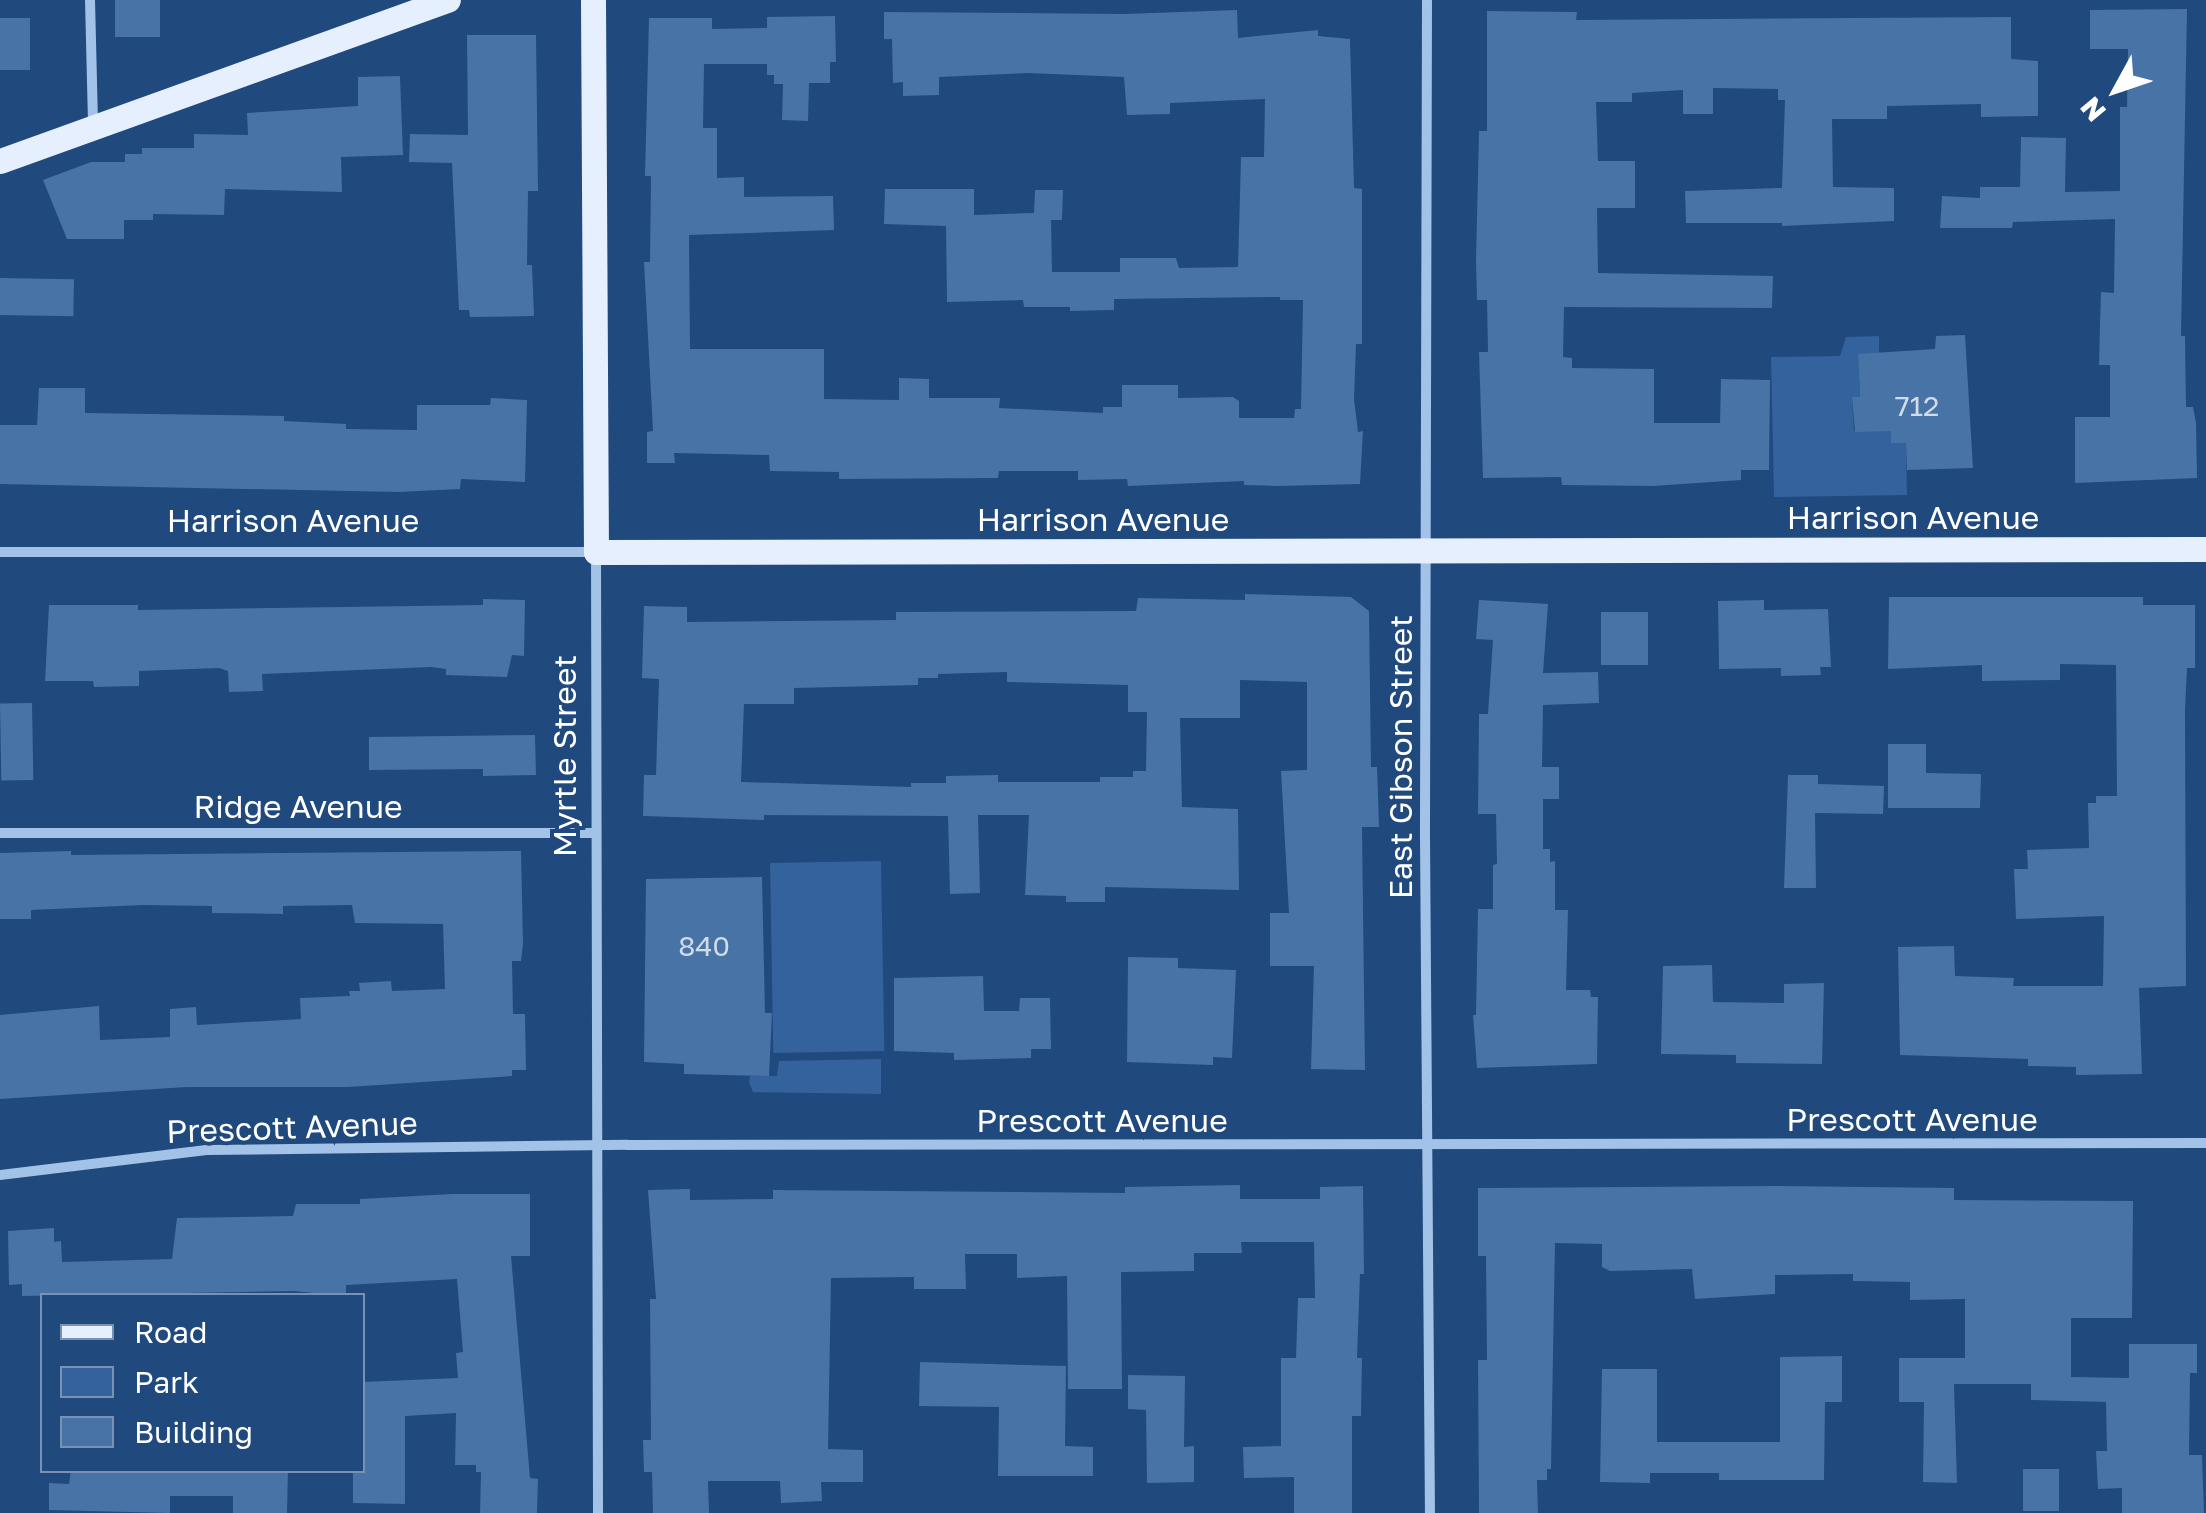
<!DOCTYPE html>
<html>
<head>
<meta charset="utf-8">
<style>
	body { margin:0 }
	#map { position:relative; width:2206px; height:1513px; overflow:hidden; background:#20497e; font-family:"Golos Text",sans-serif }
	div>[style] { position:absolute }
	.green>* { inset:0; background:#33629c; transform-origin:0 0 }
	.building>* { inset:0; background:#4873a7; transform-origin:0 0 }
	.minor>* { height:10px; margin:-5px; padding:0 5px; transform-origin:5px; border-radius:5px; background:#a3c2e7 }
	.primary>* { height:25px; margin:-12.5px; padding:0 12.5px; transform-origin:12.5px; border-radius:12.5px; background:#e5effd }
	span { translate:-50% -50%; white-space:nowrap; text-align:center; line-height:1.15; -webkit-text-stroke:8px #20497e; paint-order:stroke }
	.number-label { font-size:28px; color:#d1dce9 }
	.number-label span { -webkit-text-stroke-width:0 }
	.street-label { font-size:32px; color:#fff }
	.legend { position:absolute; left:40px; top:1293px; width:325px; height:180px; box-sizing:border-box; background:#20497e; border:2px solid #7992b2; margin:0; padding:12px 18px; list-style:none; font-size:30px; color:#fff }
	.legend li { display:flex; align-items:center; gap:20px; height:50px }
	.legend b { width:50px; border:2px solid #7992b2 }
	.north { position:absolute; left:2066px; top:40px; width:100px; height:100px; -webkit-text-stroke:8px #20497e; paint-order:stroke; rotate:230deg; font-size:28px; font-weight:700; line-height:40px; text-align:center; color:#fff }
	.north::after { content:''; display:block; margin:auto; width:35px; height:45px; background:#fff; clip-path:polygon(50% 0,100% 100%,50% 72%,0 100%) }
</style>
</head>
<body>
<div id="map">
	<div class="green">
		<i style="clip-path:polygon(1879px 336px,1879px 354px,1858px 355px,1860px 397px,1852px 398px,1854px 431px,1891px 428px,1906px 443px,1907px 495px,1774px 497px,1771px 357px,1840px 356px,1846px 337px)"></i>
		<i style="left:881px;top:861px;width:190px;height:111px;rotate:89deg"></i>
		<i style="clip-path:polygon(881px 1059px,881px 1094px,753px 1092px,749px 1082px,750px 1076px,777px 1076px,779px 1061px)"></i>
	</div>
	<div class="building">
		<i style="left:115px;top:0;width:45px;height:37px"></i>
		<i style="clip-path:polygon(2187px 9px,2181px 336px,2185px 336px,2186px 407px,2193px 407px,2196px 423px,2197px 478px,2075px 483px,2075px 417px,2110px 417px,2110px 365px,2099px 365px,2100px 324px,2101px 292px,2114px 293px,2115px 219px,2013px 222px,2012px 228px,1940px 228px,1942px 196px,1980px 198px,1980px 187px,2020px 187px,2021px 137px,2066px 138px,2065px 192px,2120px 191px,2120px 107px,2127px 107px,2128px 49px,2090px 49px,2090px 10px)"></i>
		<i style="clip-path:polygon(1237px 10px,1238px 38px,1318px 30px,1318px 36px,1350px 39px,1354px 188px,1362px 189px,1362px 344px,1356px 344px,1354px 399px,1358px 432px,1363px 431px,1360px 484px,1278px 486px,1244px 485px,1244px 481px,1128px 486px,1127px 479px,1078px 480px,1078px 471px,999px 471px,998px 478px,839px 479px,839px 472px,770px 471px,769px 455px,674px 453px,675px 463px,647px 463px,647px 432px,653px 431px,644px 262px,650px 262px,651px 176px,645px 176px,649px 18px,712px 18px,712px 29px,767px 28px,767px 17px,835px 16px,836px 62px,830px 62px,830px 83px,809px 83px,808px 121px,782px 120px,783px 84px,774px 84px,774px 75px,767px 75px,767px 64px,704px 64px,703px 128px,717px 128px,717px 178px,744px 177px,744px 197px,833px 196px,834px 230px,689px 235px,690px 349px,824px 349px,824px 399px,899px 400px,899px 378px,929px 379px,929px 398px,1000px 398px,999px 408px,1103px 413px,1103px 407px,1122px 407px,1122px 385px,1178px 385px,1178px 398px,1233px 397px,1239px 401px,1239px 418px,1294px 418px,1295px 409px,1301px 409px,1303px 300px,1280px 300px,1280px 297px,1114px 299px,1114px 310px,1070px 311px,1070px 307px,1024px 307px,1023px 300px,947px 302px,946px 226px,884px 224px,885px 189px,974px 189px,974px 215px,1034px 213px,1035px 190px,1063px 190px,1062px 220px,1051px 220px,1052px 272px,1120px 272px,1120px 258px,1176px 258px,1179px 268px,1238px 267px,1241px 157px,1264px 157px,1265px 99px,1170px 103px,1170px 114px,1127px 115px,1124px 77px,1028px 73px,939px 77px,939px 95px,903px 96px,903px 82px,893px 83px,892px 39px,884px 39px,884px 12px,1124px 14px)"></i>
		<i style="clip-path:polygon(1487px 11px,1577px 12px,1576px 20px,2011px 17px,2011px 59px,2038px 61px,2038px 116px,1981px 117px,1981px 104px,1887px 106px,1887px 119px,1832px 119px,1833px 187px,1894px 188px,1894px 221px,1782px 226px,1782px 223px,1686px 223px,1685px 191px,1782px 188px,1785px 100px,1778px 100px,1778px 89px,1713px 88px,1713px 114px,1683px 114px,1683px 90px,1632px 93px,1632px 102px,1596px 102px,1598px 161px,1635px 161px,1635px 208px,1597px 208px,1598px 273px,1773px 276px,1772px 308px,1564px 307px,1563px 357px,1572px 358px,1572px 368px,1654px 369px,1654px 423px,1720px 423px,1721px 379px,1770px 380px,1769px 470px,1741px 470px,1741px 480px,1653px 486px,1562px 485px,1561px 477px,1483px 478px,1479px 352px,1488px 352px,1487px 300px,1477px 300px,1476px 261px,1479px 131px,1487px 131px)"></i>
		<i style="left:0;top:18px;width:30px;height:52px"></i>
		<i style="clip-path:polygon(467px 35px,536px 35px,538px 191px,528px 191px,527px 265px,532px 265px,534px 316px,470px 317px,469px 310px,459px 310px,452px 163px,409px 162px,410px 134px,468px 135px)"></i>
		<i style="clip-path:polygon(400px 76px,403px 155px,341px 157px,342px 192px,225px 189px,224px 215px,153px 214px,153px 220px,124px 220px,124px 239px,67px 239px,43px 180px,91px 162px,125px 162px,125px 154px,142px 154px,142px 148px,194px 148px,194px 134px,248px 135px,247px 113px,358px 106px,358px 77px)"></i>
		<i style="left:0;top:278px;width:74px;height:37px;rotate:1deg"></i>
		<i style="clip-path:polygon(1965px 335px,1973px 468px,1907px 470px,1906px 443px,1891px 443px,1891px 431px,1855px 432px,1852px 397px,1860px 397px,1858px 354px,1935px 349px,1936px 336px)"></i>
		<i style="clip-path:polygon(39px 388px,85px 388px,85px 413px,284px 416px,284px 421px,346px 424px,346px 429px,417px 430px,417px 405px,490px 405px,491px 398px,527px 400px,525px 482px,461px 479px,460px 489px,398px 492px,0 484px,0 425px,37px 425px)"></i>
		<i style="clip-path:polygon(evenodd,1245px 594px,1351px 597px,1369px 611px,1371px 767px,1377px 767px,1379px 827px,1362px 827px,1365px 1070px,1311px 1069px,1314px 966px,1270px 966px,1270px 913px,1289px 913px,1281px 771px,1307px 770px,1307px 682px,1240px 680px,1240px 718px,1180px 718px,1182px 807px,1238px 809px,1239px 890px,1105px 887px,1105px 902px,1066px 902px,1066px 896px,1025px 895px,1029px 815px,978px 815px,980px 893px,950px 894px,948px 816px,764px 815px,764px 820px,643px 816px,644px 775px,656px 775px,659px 679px,642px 678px,644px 606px,687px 607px,687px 622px,896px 620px,896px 612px,1136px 611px,1138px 598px,1245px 600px,1245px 594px,1007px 672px,1007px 682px,1128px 685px,1128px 712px,1147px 712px,1146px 771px,1133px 771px,1133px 777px,1100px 777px,1100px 782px,998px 782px,998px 775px,946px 776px,946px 783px,911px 783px,911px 787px,741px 782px,744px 704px,794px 704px,794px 688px,918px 685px,918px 678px,938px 678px,938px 674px,1007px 672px)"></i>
		<i style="clip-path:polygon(1889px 597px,2143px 597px,2143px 605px,2195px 605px,2195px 668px,2187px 668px,2185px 710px,2186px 986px,2139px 988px,2142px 1074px,2076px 1075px,2076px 1067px,2028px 1066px,2028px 1059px,1900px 1055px,1898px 947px,1954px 946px,1955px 976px,2014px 978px,2013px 986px,2103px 986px,2104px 916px,2016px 919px,2014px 869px,2028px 869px,2027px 850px,2089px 848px,2088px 803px,2096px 803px,2096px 796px,2117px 796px,2116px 665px,2060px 664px,2060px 680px,1982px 681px,1982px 665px,1888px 669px)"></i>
		<i style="clip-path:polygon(483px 599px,525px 600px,524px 656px,512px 655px,507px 677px,446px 675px,446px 669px,431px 667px,262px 674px,263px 691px,229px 692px,228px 671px,219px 668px,139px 671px,139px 686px,94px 687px,93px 681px,45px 681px,49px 605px,138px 605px,138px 610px,483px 605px)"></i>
		<i style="clip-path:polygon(1479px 600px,1548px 604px,1543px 673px,1598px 672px,1599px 703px,1543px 705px,1542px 767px,1559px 767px,1559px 799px,1543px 799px,1543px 849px,1550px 849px,1550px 862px,1555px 861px,1555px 910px,1568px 910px,1566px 990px,1590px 990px,1591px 997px,1598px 997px,1597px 1064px,1477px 1068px,1473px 1015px,1476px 1015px,1478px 909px,1493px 909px,1493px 865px,1497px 864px,1496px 814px,1478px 814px,1479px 714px,1488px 714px,1493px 640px,1476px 639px)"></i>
		<i style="clip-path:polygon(1764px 600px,1764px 610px,1828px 609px,1831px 667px,1820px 667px,1821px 675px,1781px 676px,1781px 668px,1719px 669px,1718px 601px)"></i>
		<i style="left:1601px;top:612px;width:47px;height:53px"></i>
		<i style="left:32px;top:703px;width:77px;height:32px;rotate:89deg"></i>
		<i style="clip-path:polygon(535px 735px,536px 775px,483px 776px,483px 769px,369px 770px,369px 737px)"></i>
		<i style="clip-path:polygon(1888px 744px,1926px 744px,1926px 773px,1981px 774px,1980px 808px,1888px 808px)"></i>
		<i style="clip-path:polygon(1788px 775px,1818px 775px,1818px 784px,1884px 786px,1883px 814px,1815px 813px,1816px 888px,1784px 888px)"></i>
		<i style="clip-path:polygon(71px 851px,71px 855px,521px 851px,523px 944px,521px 961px,512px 961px,513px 1014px,525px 1014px,526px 1070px,512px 1070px,512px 1076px,348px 1087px,187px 1087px,0 1099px,0 1015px,99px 1006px,100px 1040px,170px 1037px,170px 1009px,196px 1007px,197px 1025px,301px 1019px,300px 998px,350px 996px,349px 991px,360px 991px,359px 983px,391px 981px,392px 991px,445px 989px,443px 924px,355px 923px,352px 905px,283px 906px,283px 914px,212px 913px,212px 906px,143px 905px,31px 910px,31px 919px,0 919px,0 853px)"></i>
		<i style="clip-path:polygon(762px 877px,765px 1013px,772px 1013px,769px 1076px,684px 1074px,684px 1064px,644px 1062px,646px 879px)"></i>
		<i style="clip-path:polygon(1128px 957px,1178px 958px,1178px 968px,1236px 970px,1232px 1058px,1213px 1057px,1213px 1065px,1127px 1062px)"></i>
		<i style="clip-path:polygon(1712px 965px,1713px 1002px,1784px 1003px,1784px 984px,1824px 983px,1822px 1064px,1736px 1063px,1736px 1055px,1661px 1054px,1663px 966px)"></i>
		<i style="clip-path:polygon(983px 976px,984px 1011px,1019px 1011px,1020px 998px,1050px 998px,1051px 1049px,1031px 1049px,1031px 1058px,954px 1060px,954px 1053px,894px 1051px,894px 978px)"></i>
		<i style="clip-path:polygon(1240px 1185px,1240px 1199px,1320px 1199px,1320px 1187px,1363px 1186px,1364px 1274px,1360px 1274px,1357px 1358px,1362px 1358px,1361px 1416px,1352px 1416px,1352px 1513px,1294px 1513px,1294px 1477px,1244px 1478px,1243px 1447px,1281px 1446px,1281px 1358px,1296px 1358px,1298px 1298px,1315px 1298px,1314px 1242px,1241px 1242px,1242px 1253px,1194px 1253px,1194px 1271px,1121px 1272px,1122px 1389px,1068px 1389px,1067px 1276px,1017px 1278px,1017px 1254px,965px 1254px,966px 1289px,914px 1289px,914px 1277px,831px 1278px,828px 1449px,863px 1450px,863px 1482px,821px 1482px,822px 1501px,781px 1503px,780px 1481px,708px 1481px,709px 1513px,653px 1513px,652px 1472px,644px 1472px,643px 1440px,651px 1440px,650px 1299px,656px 1299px,648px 1190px,690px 1189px,690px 1200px,773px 1199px,773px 1190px,1125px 1193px,1125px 1187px)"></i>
		<i style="clip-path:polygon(1776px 1186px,1954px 1188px,1954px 1200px,2133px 1201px,2132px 1318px,2071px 1318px,2071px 1377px,2129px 1378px,2129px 1344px,2197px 1344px,2197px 1373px,2190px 1373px,2189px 1455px,2202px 1455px,2204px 1513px,2122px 1513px,2122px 1488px,2098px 1489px,2096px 1451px,2107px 1451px,2106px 1402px,2031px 1400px,2031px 1384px,1954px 1384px,1957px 1483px,1923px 1482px,1924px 1402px,1899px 1402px,1899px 1358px,1965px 1358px,1965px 1299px,1910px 1300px,1910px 1282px,1853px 1281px,1853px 1274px,1775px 1275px,1775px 1294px,1695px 1299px,1692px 1269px,1610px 1271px,1602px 1267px,1602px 1244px,1555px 1243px,1551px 1469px,1547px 1469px,1547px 1480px,1537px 1480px,1538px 1513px,1479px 1513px,1478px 1360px,1487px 1360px,1486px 1256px,1478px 1256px,1478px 1188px)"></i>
		<i style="clip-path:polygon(452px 1194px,530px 1194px,530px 1256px,511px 1256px,530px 1478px,538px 1479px,537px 1513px,480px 1513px,481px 1472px,476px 1472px,476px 1465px,455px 1465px,456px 1413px,405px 1416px,405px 1504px,353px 1503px,353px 1470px,362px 1470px,362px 1382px,458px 1378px,456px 1353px,463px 1352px,457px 1279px,346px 1285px,346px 1296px,293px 1291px,22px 1296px,22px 1284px,9px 1285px,8px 1231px,54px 1228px,54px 1242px,61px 1241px,62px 1262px,172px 1259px,177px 1218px,293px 1216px,296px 1204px,360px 1204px,360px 1199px)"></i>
		<i style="clip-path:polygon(1842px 1356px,1842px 1402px,1825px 1402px,1824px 1480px,1719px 1480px,1719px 1473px,1650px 1473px,1650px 1483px,1600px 1482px,1602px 1369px,1657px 1369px,1657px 1442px,1780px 1442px,1780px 1357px)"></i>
		<i style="clip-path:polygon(920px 1362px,1066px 1366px,1065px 1446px,1093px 1447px,1093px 1476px,998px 1476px,999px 1407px,919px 1406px)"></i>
		<i style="clip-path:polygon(1128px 1375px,1185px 1376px,1184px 1447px,1194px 1446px,1194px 1482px,1147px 1483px,1146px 1410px,1128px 1409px)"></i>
		<i style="left:2023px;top:1469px;width:36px;height:42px"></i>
		<i style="clip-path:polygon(71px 1470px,288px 1470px,287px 1513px,233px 1513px,233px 1496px,170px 1496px,170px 1513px,49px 1510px,49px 1483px,69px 1484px)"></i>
	</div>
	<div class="minor">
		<i style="left:90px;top:0;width:126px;rotate:88.6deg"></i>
		<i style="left:1427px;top:0;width:838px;rotate:90.14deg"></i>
		<i style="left:1425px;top:838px;width:675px;rotate:89.58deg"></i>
		<i style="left:0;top:552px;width:596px"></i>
		<i style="left:596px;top:552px;width:961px;rotate:89.88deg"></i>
		<i style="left:0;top:833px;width:596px"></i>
		<i style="left:0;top:1175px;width:208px;rotate:-6.9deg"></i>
		<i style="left:206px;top:1150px;width:421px;rotate:-0.7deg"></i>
		<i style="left:627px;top:1145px;width:1579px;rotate:-0.07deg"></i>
	</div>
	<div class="primary">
		<i style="left:593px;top:0;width:552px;rotate:89.69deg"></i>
		<i style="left:596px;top:552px;width:1610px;rotate:-0.11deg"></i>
		<i style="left:0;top:161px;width:476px;rotate:-19.8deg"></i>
	</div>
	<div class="number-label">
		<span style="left:1917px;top:406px">712</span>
		<span style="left:704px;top:946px">840</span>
	</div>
	<div class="street-label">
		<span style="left:1913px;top:517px">Harrison Avenue</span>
		<span style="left:1103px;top:519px">Harrison Avenue</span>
		<span style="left:293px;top:520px">Harrison Avenue</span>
		<span style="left:564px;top:756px;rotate:-90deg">Myrtle Street</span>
		<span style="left:1400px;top:757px;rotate:-90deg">East Gibson Street</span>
		<span style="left:298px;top:806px">Ridge Avenue</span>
		<span style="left:1912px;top:1119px">Prescott Avenue</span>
		<span style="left:1102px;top:1120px">Prescott Avenue</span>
		<span style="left:292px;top:1127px;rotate:-2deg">Prescott Avenue</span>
	</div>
	<ul class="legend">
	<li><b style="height:12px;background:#e5effd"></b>Road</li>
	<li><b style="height:28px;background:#33629c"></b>Park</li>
	<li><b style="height:28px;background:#4873a7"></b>Building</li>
	</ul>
	<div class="north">N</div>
</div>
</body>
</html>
